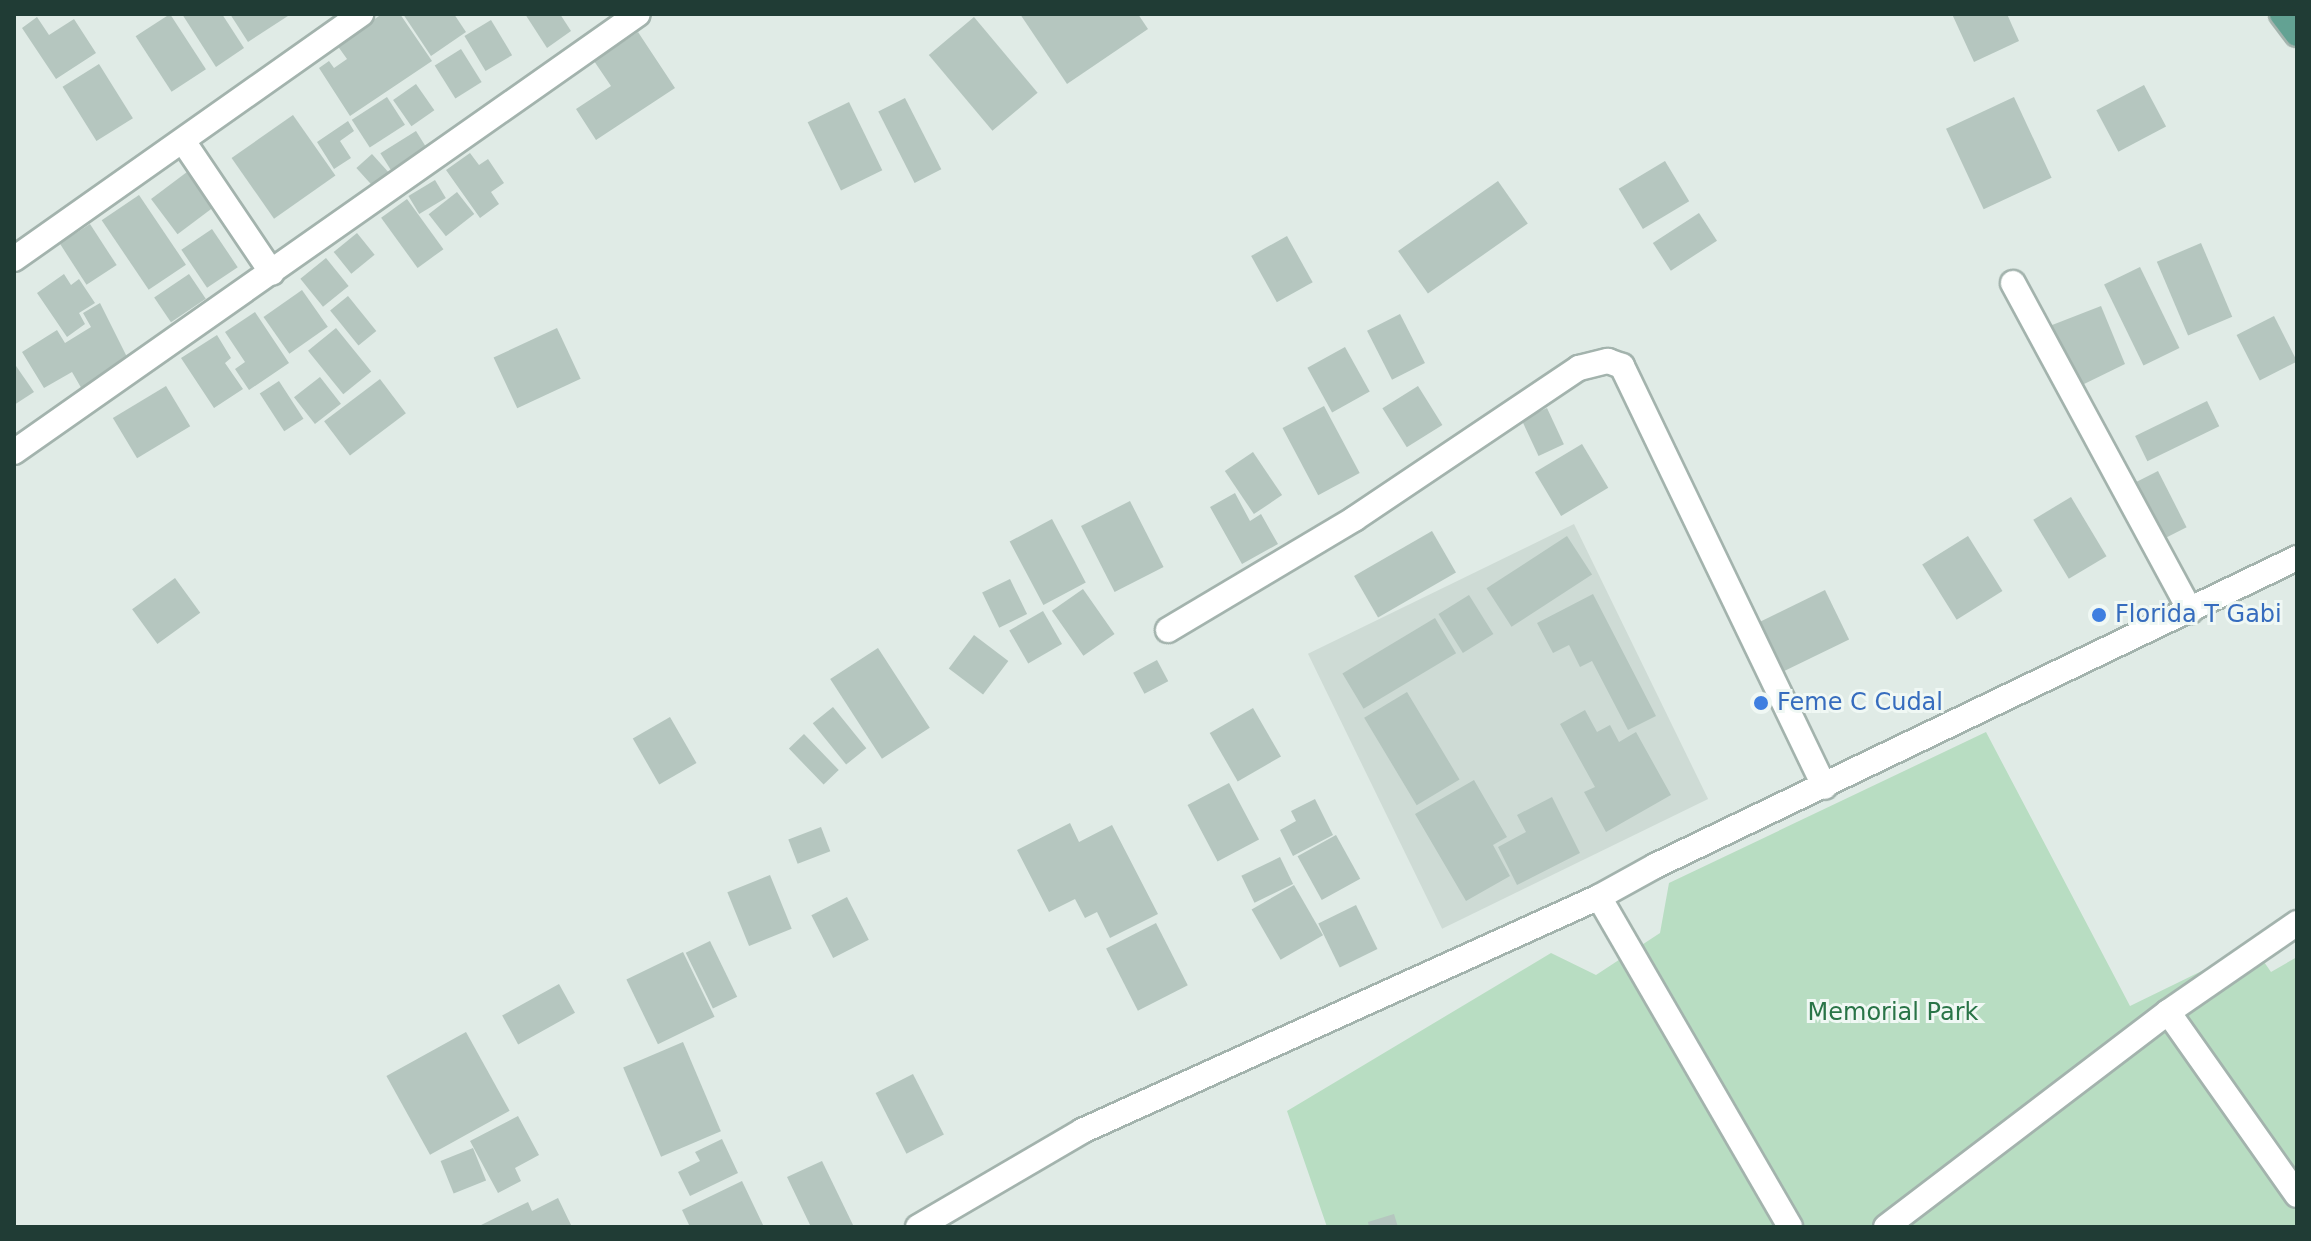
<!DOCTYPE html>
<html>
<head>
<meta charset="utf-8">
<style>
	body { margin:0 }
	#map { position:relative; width:2311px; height:1241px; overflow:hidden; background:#e0ebe6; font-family:"DejaVu Sans",sans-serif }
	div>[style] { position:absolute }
	.built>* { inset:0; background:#cedbd5; transform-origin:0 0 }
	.green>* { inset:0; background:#b8ddc2 }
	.building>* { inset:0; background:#b5c6bf; transform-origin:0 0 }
	.roads { filter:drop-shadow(2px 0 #a3b3ad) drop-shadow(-2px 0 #a3b3ad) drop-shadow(0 2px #a3b3ad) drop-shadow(0 -2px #a3b3ad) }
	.minor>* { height:24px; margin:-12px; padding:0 12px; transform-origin:12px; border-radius:12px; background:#fff }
	.major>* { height:24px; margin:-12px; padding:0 12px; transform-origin:12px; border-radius:12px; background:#63a293 }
	.dots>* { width:22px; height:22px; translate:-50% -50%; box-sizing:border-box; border:4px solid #f0f8f4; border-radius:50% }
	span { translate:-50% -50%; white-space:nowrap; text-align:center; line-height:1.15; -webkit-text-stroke:6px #f0f8f4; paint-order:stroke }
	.shop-label { font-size:24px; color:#366cbe }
	.left { translate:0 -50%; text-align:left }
	.park-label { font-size:24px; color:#297447 }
	.frame { position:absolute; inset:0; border:16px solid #203c35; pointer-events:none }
</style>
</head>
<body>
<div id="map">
	<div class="built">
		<i style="left:1574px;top:524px;width:306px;height:296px;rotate:64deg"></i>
	</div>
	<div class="green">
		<i style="clip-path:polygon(1986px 732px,2130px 1006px,2253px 946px,2271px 972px,2297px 957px,2297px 1227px,1327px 1227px,1287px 1111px,1551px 953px,1596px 975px,1660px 933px,1669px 883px)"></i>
	</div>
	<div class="building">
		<i style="left:170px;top:14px;width:66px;height:41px;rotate:57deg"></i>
		<i style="clip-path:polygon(182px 14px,222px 14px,244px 48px,216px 67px)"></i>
		<i style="clip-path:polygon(230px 14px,291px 14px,248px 42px)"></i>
		<i style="clip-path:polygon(382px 14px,400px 14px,432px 61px,350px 116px,319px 68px,329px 61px,334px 68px,347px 59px,337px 45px)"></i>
		<i style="clip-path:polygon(403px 14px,454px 14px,466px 32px,431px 56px)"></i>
		<i style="clip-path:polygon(525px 14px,560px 14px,571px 31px,547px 48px)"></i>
		<i style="clip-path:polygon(1020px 14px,1138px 14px,1148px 29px,1067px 84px)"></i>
		<i style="clip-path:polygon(1952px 14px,2007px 14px,2019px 41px,1974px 62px)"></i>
		<i style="clip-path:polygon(37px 17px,49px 35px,74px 19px,96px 53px,56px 79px,22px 28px)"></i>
		<i style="left:974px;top:17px;width:99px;height:59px;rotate:50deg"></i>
		<i style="left:491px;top:20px;width:41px;height:31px;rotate:59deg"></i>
		<i style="clip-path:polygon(638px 32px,675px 88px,596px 140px,576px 109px,611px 86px,594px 61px)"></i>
		<i style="left:461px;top:49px;width:39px;height:31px;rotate:58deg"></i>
		<i style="left:99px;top:64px;width:64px;height:43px;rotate:58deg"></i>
		<i style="left:416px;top:84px;width:32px;height:28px;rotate:55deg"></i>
		<i style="left:2144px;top:85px;width:47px;height:54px;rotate:62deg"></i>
		<i style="left:387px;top:97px;width:33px;height:42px;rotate:57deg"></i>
		<i style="left:2014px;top:97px;width:89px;height:75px;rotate:65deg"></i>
		<i style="left:905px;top:98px;width:80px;height:30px;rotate:63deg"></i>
		<i style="left:849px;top:102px;width:76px;height:46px;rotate:64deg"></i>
		<i style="left:293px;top:115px;width:74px;height:75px;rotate:55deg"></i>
		<i style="clip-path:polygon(348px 121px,354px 131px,340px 141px,351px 158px,334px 169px,317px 142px)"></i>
		<i style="left:416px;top:131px;width:31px;height:42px;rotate:58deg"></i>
		<i style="clip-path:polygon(470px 153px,479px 165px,488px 159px,504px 183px,491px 192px,499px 204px,480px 218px,446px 170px)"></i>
		<i style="left:372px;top:154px;width:27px;height:21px;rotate:48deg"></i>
		<i style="left:1665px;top:161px;width:47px;height:54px;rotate:59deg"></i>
		<i style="left:187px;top:172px;width:44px;height:45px;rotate:53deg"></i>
		<i style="left:435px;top:180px;width:21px;height:31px;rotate:59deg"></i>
		<i style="left:1498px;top:181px;width:52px;height:122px;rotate:55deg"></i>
		<i style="left:457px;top:192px;width:28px;height:36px;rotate:52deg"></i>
		<i style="left:139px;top:195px;width:84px;height:45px;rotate:56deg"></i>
		<i style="left:407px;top:199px;width:62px;height:32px;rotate:54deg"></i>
		<i style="left:1699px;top:213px;width:33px;height:55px;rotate:57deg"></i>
		<i style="left:90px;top:224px;width:49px;height:36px;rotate:57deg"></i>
		<i style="left:212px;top:229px;width:46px;height:37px;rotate:56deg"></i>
		<i style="left:357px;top:233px;width:28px;height:30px;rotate:51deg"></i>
		<i style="left:1287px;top:236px;width:53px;height:41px;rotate:61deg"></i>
		<i style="left:2201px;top:243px;width:80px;height:48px;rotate:67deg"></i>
		<i style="left:326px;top:258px;width:36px;height:33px;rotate:51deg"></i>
		<i style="left:2140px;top:267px;width:90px;height:40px;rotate:64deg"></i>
		<i style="clip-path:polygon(64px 274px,71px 285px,79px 279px,95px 303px,79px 313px,85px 324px,67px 337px,37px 293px)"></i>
		<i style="left:189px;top:274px;width:30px;height:42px;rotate:56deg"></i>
		<i style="left:302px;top:290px;width:45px;height:47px;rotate:55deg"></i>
		<i style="left:348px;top:296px;width:45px;height:23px;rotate:51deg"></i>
		<i style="clip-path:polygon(100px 303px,130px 363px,83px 391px,72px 372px,44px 388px,22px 352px,57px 330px,65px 343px,91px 327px,83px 313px)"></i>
		<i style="clip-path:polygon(2101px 306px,2125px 364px,2080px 386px,2047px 327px)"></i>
		<i style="clip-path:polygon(255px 312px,289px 363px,249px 390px,235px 369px,245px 362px,225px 332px)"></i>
		<i style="left:1400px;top:314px;width:55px;height:37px;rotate:63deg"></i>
		<i style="left:2274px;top:316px;width:51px;height:42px;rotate:63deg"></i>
		<i style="left:336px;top:328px;width:56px;height:36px;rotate:51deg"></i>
		<i style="left:557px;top:328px;width:56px;height:70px;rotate:65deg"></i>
		<i style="clip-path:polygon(217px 335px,231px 358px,225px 363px,243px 389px,214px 408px,181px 358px)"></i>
		<i style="left:1345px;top:347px;width:51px;height:43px;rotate:61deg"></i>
		<i style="clip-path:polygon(14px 363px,34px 392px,14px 405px)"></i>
		<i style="left:320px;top:377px;width:34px;height:33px;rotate:52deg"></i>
		<i style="left:380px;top:379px;width:43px;height:70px;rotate:53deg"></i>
		<i style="left:279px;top:381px;width:45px;height:23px;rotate:57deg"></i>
		<i style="left:166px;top:386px;width:47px;height:62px;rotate:59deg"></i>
		<i style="left:1418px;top:386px;width:46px;height:42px;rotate:58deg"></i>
		<i style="left:2207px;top:401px;width:28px;height:80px;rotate:64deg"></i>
		<i style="left:1324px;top:406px;width:76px;height:47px;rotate:62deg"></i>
		<i style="left:1547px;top:408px;width:40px;height:28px;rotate:65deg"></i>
		<i style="left:1582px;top:444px;width:51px;height:55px;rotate:59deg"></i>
		<i style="left:1253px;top:452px;width:52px;height:34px;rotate:56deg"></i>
		<i style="left:2158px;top:471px;width:63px;height:30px;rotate:63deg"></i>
		<i style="clip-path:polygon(1235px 493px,1250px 521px,1261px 514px,1278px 544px,1242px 564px,1210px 507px)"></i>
		<i style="left:2071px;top:497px;width:69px;height:44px;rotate:59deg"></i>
		<i style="left:1130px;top:501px;width:74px;height:55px;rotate:63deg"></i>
		<i style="left:1052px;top:519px;width:72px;height:48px;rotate:62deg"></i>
		<i style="left:1432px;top:531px;width:48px;height:90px;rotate:60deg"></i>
		<i style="left:1567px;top:536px;width:46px;height:96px;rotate:57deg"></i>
		<i style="left:1968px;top:536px;width:65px;height:54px;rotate:58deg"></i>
		<i style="left:175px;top:578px;width:43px;height:53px;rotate:54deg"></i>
		<i style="left:1010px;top:579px;width:39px;height:31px;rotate:64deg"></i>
		<i style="left:1083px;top:589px;width:55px;height:38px;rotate:55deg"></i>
		<i style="left:1825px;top:590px;width:55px;height:79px;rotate:64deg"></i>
		<i style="clip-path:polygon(1593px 594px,1656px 716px,1628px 730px,1592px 661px,1580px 667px,1569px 645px,1553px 653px,1537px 623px)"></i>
		<i style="left:1469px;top:595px;width:46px;height:36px;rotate:58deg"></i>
		<i style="left:1043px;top:611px;width:38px;height:39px;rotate:60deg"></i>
		<i style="left:1435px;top:618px;width:41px;height:108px;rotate:59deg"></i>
		<i style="left:974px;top:635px;width:43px;height:42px;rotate:37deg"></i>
		<i style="left:878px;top:648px;width:95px;height:57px;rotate:57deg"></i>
		<i style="left:1157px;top:660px;width:24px;height:27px;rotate:62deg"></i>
		<i style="left:1407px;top:692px;width:102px;height:50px;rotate:59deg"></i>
		<i style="left:833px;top:707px;width:53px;height:26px;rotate:51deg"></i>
		<i style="left:1253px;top:708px;width:56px;height:50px;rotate:60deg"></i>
		<i style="clip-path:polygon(1585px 710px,1597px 732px,1610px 725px,1619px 742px,1636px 732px,1671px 795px,1606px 832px,1584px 792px,1595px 787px,1560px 724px)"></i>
		<i style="left:670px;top:717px;width:53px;height:43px;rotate:60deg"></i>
		<i style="left:804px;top:734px;width:50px;height:21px;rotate:46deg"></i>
		<i style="clip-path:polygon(1474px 780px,1507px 837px,1493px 845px,1510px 876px,1466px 901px,1415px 814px)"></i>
		<i style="left:1229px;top:783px;width:64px;height:47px;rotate:62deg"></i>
		<i style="clip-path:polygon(1552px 797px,1580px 853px,1517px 885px,1498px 847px,1526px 832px,1517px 815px)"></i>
		<i style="clip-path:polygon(1315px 799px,1333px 835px,1293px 856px,1280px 830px,1296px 821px,1291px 811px)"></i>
		<i style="clip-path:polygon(1070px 823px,1079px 842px,1112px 825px,1158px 914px,1110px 938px,1097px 912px,1085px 918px,1075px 899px,1049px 912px,1017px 850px)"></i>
		<i style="left:821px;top:827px;width:26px;height:35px;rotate:69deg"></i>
		<i style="left:1336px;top:835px;width:50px;height:44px;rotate:61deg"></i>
		<i style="left:1280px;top:857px;width:30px;height:43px;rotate:64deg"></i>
		<i style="left:770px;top:875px;width:58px;height:46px;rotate:68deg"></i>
		<i style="left:1294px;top:885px;width:58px;height:49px;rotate:60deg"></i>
		<i style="left:847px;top:897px;width:48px;height:40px;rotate:63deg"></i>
		<i style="left:1356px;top:905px;width:49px;height:42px;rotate:64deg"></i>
		<i style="left:1156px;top:923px;width:70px;height:56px;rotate:63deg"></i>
		<i style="left:710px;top:941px;width:62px;height:27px;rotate:64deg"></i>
		<i style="left:683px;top:952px;width:72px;height:63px;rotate:64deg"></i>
		<i style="left:559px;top:984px;width:33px;height:65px;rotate:61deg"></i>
		<i style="left:466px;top:1032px;width:90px;height:91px;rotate:61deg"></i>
		<i style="left:683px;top:1042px;width:97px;height:65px;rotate:67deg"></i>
		<i style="left:913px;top:1074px;width:68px;height:42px;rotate:63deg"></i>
		<i style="clip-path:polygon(518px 1116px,539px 1155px,515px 1168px,521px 1181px,498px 1193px,470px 1141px)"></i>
		<i style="clip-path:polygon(722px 1139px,738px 1173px,690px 1196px,678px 1172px,700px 1161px,695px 1152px)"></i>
		<i style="left:473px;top:1148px;width:35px;height:35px;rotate:68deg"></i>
		<i style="clip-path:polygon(822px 1161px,854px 1227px,811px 1227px,787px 1177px)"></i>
		<i style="clip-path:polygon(742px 1181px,764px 1227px,690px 1227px,682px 1210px)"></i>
		<i style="clip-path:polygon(558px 1198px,572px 1227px,477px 1227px,528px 1202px,532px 1211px)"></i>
		<i style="clip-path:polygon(1394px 1214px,1398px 1227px,1369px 1227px,1368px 1222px)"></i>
	</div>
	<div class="roads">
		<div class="minor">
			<i style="left:183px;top:141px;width:159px;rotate:56deg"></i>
			<i style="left:14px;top:259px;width:425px;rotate:-35.2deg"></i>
			<i style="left:2013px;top:283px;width:373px;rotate:61.6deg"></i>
			<i style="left:14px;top:452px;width:762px;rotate:-35.07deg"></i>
			<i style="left:1168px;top:630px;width:217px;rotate:-30.8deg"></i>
			<i style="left:1354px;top:519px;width:271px;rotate:-33.9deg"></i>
			<i style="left:1579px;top:368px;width:30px;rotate:-14deg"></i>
			<i style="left:1608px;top:361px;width:15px;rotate:20deg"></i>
			<i style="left:1622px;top:366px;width:467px;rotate:64.3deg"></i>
			<i style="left:1599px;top:897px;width:381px;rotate:59.9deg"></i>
			<i style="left:2168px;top:1012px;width:224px;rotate:54.8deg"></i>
			<i style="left:918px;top:1227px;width:190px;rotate:-30.3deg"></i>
			<i style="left:1082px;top:1131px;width:567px;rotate:-24.35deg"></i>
			<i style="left:1599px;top:897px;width:64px;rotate:-29deg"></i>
			<i style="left:1655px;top:866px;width:712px;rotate:-25.63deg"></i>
			<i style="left:1886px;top:1227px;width:355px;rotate:-37.3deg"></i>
			<i style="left:2168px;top:1012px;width:157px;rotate:-34.6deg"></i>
		</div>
		<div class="major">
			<i style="left:2282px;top:14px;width:25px;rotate:53deg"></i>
		</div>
	</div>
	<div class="dots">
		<i style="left:2099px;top:615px;background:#3f7fe0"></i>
		<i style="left:1761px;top:703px;background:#3f7fe0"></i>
	</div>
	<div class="shop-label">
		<span class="left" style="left:2115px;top:615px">Florida T Gabi</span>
		<span class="left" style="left:1777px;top:703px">Feme C Cudal</span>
	</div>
	<div class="park-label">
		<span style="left:1893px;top:1013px">Memorial Park</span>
	</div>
	<div class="frame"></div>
</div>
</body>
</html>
